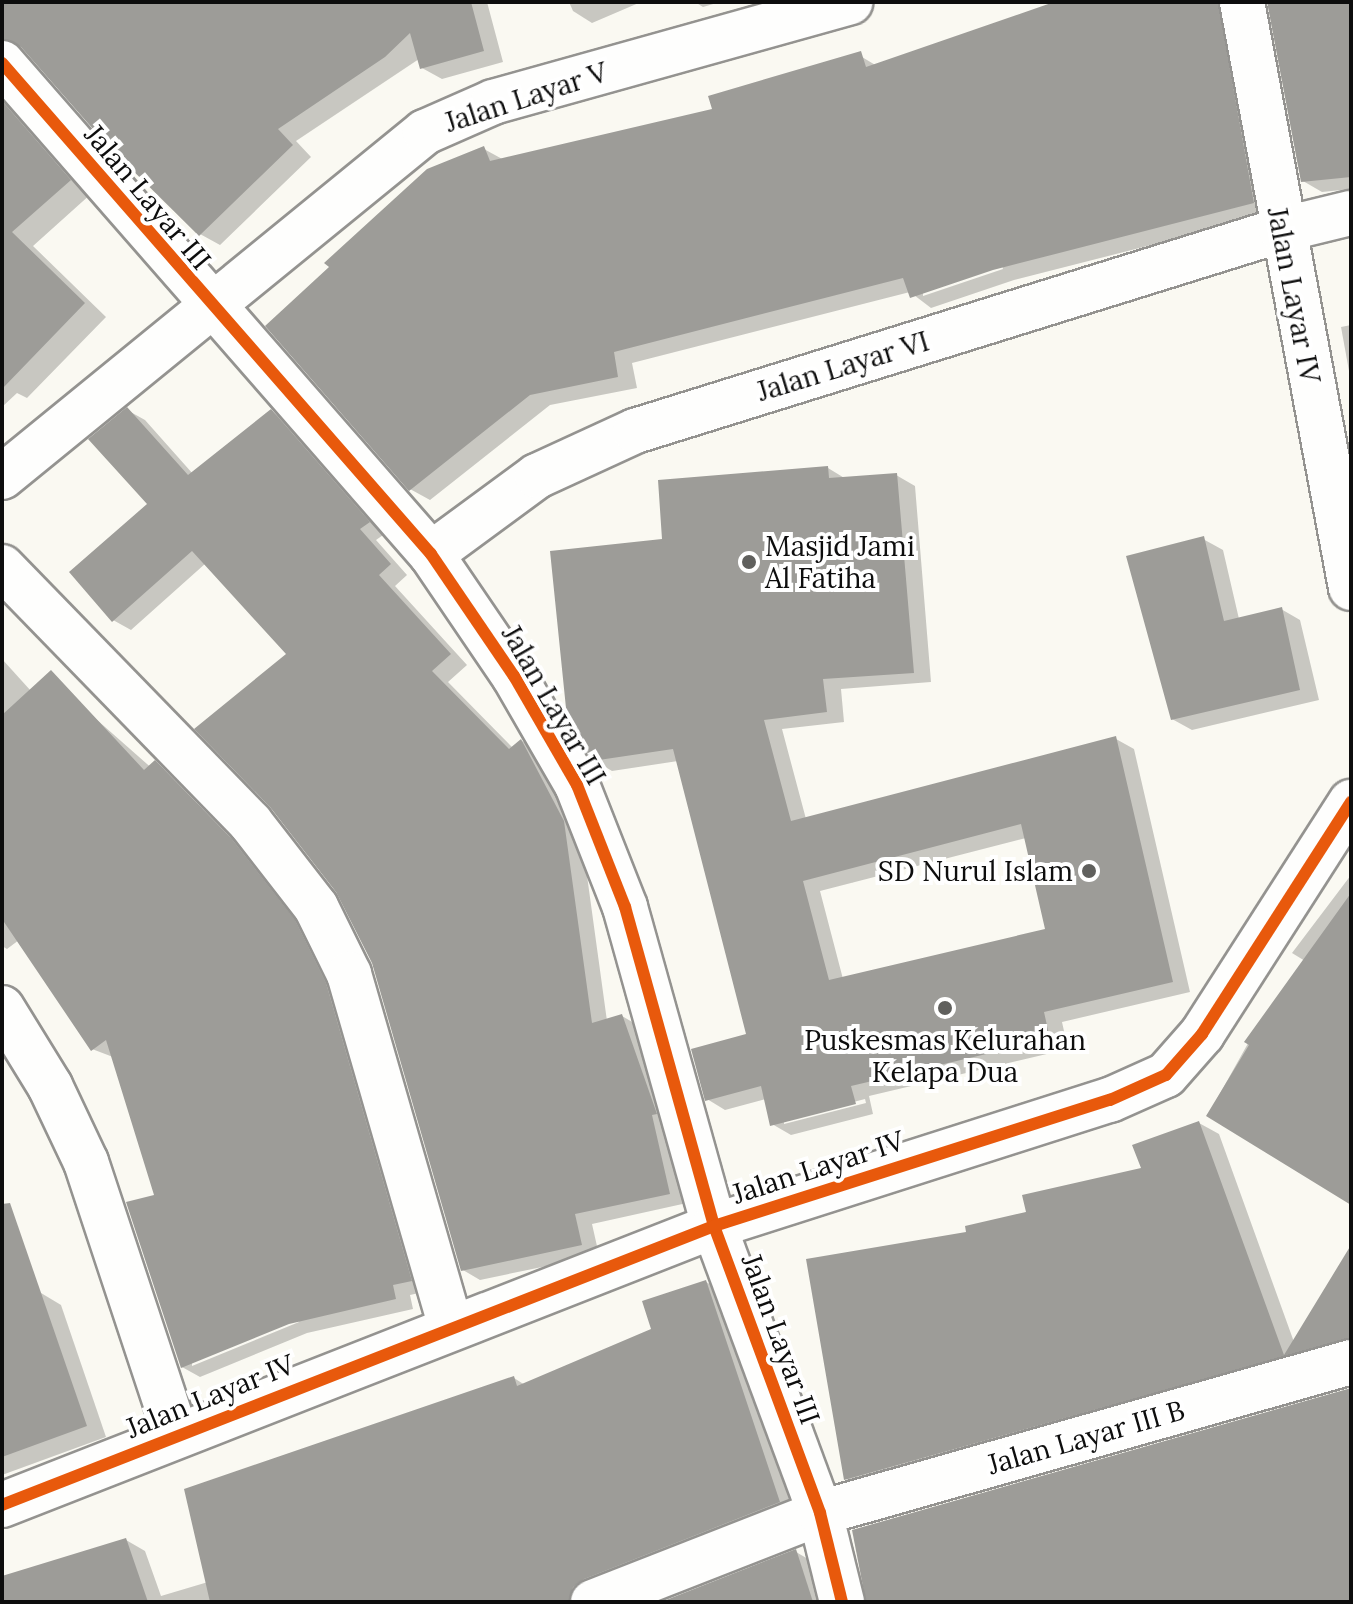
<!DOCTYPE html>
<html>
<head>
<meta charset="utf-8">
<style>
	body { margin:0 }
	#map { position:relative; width:1353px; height:1604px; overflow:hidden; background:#faf9f2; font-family:Lora,serif }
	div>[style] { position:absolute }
	.shadow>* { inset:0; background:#0003 }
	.building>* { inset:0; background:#9d9c98 }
	.roads { filter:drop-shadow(2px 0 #949390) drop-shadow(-2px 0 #949390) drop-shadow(0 2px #949390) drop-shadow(0 -2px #949390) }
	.street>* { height:44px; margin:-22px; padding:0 22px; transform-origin:22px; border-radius:22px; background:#fefefd }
	.cycleway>* { height:12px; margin:-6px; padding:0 6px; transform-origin:6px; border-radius:6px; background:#e8590c }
	.dots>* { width:22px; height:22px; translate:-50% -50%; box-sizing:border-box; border:4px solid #fff; border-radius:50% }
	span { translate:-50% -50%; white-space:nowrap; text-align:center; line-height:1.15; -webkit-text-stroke:8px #fff; paint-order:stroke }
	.street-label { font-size:28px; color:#0d0d0d }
	.poi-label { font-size:28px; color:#0d0d0d }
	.left { translate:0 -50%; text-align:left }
	.right { translate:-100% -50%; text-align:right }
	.frame { position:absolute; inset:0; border:4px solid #0d0d0d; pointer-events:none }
</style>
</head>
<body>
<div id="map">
	<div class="shadow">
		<i style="clip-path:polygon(10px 2px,487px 2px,503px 62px,442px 79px,422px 68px,419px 59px,296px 141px,311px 157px,220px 245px,200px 234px,26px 49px,2px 33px,2px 9px)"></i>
		<i style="clip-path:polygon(569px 2px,641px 2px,592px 23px,573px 11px)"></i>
		<i style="clip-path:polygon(695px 2px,720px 2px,703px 7px)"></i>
		<i style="clip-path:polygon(evenodd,1074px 2px,1240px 2px,1273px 214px,1014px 280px,931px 308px,910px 292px,632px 363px,637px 388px,550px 405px,430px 500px,410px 489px,484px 149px,504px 160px,714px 111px,862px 57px,877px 66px,1074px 2px,1002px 265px,1003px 269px,923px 296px,923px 292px,1002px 265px)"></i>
		<i style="clip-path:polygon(1269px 2px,1351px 2px,1351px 189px,1322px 192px,1303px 181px)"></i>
		<i style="clip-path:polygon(2px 84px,92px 193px,33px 246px,106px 317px,27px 398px,17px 393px,2px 407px)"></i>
		<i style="clip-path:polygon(1351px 325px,1351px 382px,1341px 327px)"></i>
		<i style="clip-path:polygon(127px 410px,145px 420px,193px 474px,271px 412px,289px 422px,386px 533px,376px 540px,407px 575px,395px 586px,467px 665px,448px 682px,513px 748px,522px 741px,539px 751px,581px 832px,607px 1021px,622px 1016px,639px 1026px,687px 1203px,592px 1224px,599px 1255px,480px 1280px,463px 1270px,289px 654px,206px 563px,131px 630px,113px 620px,150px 504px)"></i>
		<i style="clip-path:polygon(evenodd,828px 468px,846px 479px,896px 475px,915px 486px,931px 682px,841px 689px,844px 722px,782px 729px,806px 819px,1116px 739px,1134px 749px,1190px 992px,1062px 1022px,1068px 1049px,869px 1096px,873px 1114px,791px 1135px,772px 1124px,766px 1099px,725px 1110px,707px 1099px,749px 1036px,678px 761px,612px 771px,594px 760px,664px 541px,828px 468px,1026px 838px,1048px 931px,843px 979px,820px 891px,1026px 838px,828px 468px,865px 1099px,866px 1103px,784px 1124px,784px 1120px,865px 1099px)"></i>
		<i style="clip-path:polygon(1203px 539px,1223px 550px,1239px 619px,1281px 609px,1300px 620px,1319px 700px,1192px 730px,1172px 719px)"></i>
		<i style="clip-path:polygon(evenodd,2px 659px,31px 691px,62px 689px,257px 861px,312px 932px,343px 995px,428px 1291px,410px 1295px,413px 1309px,307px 1333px,200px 1377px,182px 1367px,157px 1197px,113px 1057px,92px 1049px,19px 940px,7px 949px,2px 946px,2px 659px,297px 1318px,299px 1322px,192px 1366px,192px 1361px,297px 1318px)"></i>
		<i style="clip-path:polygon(1351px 875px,1351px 1202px,1208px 1115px,1256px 1029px,1305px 961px,1292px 953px)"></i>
		<i style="clip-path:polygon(1199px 1123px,1219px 1134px,1294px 1342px,1351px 1249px,1351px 1352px,865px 1490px,846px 1479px,969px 1233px,1143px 1170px)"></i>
		<i style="clip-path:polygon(706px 1282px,726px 1293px,799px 1513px,592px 1602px,2px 1602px,2px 1578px,126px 1540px,145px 1551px,161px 1596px,208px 1582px,514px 1378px,525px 1385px,654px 1330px)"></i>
		<i style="clip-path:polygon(41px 1293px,61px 1305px,106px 1437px,2px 1475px,2px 1307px)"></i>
		<i style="clip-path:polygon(796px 1552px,815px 1563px,828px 1602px,667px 1602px)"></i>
	</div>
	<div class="building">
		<i style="clip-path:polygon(2px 2px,471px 2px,484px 51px,420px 69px,410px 33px,385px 57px,278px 129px,293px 145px,199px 236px,108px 146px,21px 47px,2px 39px)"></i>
		<i style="clip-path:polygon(1054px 2px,1218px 2px,1254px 203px,993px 270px,910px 298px,903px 278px,614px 352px,618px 377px,530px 395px,409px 491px,265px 326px,329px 267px,324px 263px,427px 169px,484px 146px,490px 161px,712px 109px,708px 96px,861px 51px,866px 67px)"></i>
		<i style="clip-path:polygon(1267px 2px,1351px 2px,1351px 177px,1301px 182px)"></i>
		<i style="clip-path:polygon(2px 101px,71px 180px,12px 232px,85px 303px,2px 389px)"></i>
		<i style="clip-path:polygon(127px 407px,188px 475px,271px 409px,370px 522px,360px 529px,391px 564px,379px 575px,451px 654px,432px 671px,509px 749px,521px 739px,564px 821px,592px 1023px,622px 1014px,657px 1114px,652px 1115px,670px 1194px,575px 1214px,582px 1245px,461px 1271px,372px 963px,336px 892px,270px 807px,194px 729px,286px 654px,192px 551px,112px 622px,69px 572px,147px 504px,88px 439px)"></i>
		<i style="clip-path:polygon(evenodd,828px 466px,829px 478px,897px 473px,914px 673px,823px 679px,827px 712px,764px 720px,791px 821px,1116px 736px,1173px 982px,1044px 1012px,1050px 1039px,851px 1086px,856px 1104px,770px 1126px,761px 1086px,705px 1101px,691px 1049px,746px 1034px,673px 749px,592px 761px,567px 718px,550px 551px,662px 539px,658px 480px,828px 466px,1021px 824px,1045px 929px,829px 980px,803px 881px,1021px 824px)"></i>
		<i style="clip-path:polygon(1204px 536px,1224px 621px,1282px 607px,1300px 690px,1171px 720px,1126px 556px)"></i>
		<i style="clip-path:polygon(51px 670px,144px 770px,155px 760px,231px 838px,295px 920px,326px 983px,412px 1281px,393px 1285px,396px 1299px,289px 1324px,181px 1368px,126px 1202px,154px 1195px,106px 1040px,91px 1051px,2px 919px,2px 715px)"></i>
		<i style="clip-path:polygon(1351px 893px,1351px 1205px,1206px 1116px,1249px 1045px,1244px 1042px)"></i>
		<i style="clip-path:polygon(1199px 1121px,1284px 1355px,1351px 1245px,1351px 1338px,844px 1480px,806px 1259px,966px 1232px,965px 1226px,1026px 1212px,1022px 1195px,1141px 1168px,1132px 1145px)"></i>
		<i style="clip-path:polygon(10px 1203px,87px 1426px,2px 1457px,2px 1204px)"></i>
		<i style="clip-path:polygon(706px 1280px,780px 1502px,584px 1579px,573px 1587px,569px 1602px,210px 1602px,184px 1489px,514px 1376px,517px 1386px,651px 1329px,642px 1301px)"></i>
		<i style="clip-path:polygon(1351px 1388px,1351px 1602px,866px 1602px,852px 1530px)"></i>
		<i style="clip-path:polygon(126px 1538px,148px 1602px,2px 1602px,2px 1576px)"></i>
		<i style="clip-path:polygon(796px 1549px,813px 1602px,661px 1602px)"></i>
	</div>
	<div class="roads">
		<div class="street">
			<i style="left:1242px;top:2px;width:596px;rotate:79.46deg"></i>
			<i style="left:2px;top:63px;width:652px;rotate:48.86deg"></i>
			<i style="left:431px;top:554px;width:148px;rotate:55.8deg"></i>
			<i style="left:514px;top:676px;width:126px;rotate:60deg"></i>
			<i style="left:577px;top:785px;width:131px;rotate:68.5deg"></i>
			<i style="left:625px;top:907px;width:331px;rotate:74.4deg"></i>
			<i style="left:714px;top:1226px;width:306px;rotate:69.7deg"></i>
			<i style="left:820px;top:1513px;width:92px;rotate:76.1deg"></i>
			<i style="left:2px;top:477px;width:546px;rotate:-39.2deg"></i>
			<i style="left:425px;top:132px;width:74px;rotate:-23.8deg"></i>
			<i style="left:493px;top:102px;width:371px;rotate:-15.6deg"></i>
			<i style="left:431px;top:554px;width:132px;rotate:-36.3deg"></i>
			<i style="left:537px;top:476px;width:108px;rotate:-24.7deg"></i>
			<i style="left:635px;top:431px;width:677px;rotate:-17.28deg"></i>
			<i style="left:1281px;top:230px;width:72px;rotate:-13.7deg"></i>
			<i style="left:2px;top:567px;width:356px;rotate:45.8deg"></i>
			<i style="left:250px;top:822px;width:108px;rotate:52.2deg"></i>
			<i style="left:316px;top:907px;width:75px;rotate:63.8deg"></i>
			<i style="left:349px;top:974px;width:367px;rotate:73.9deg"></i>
			<i style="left:2px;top:1008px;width:92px;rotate:58.4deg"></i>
			<i style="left:50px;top:1086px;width:84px;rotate:64.7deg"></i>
			<i style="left:86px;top:1162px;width:287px;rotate:71.7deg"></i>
			<i style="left:2px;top:1505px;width:765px;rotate:-21.4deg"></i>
			<i style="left:714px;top:1226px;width:416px;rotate:-17.7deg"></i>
			<i style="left:1110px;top:1100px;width:61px;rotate:-24.1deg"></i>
			<i style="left:1166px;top:1075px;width:55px;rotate:-48.7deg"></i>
			<i style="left:1202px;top:1034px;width:276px;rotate:-57.3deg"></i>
			<i style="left:593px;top:1602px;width:244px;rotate:-21.4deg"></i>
			<i style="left:820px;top:1513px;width:552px;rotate:-15.87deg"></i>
		</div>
	</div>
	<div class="cycleway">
		<i style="left:2px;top:63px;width:652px;rotate:48.86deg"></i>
		<i style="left:431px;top:554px;width:148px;rotate:55.8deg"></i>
		<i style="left:514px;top:676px;width:126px;rotate:60deg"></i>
		<i style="left:577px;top:785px;width:131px;rotate:68.5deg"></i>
		<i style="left:625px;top:907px;width:331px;rotate:74.4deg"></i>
		<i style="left:714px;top:1226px;width:306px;rotate:69.7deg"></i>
		<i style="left:820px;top:1513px;width:92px;rotate:76.1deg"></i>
		<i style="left:2px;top:1505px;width:765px;rotate:-21.4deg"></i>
		<i style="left:714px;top:1226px;width:416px;rotate:-17.7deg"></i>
		<i style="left:1110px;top:1100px;width:61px;rotate:-24.1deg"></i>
		<i style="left:1166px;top:1075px;width:55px;rotate:-48.7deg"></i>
		<i style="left:1202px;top:1034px;width:276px;rotate:-57.3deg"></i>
	</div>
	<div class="dots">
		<i style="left:749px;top:562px;background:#60605d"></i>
		<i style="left:1089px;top:871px;background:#60605d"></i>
		<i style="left:945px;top:1008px;background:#60605d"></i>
	</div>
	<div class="street-label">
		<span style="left:526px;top:97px;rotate:-18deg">Jalan Layar V</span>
		<span style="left:148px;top:197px;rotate:50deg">Jalan Layar III</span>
		<span style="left:1294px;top:295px;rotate:79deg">Jalan Layar IV</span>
		<span style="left:843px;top:366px;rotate:-17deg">Jalan Layar VI</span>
		<span style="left:554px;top:705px;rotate:60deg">Jalan Layar III</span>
		<span style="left:818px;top:1167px;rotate:-18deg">Jalan Layar IV</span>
		<span style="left:781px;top:1339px;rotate:70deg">Jalan Layar III</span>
		<span style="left:210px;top:1396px;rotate:-22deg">Jalan Layar IV</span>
		<span style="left:1086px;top:1437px;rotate:-16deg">Jalan Layar III B</span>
	</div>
	<div class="poi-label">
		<span class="left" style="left:765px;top:562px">Masjid Jami<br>Al Fatiha</span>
		<span class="right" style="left:1073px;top:871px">SD Nurul Islam</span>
		<span style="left:945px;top:1056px">Puskesmas Kelurahan<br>Kelapa Dua</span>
	</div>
	<div class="frame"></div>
</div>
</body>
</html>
